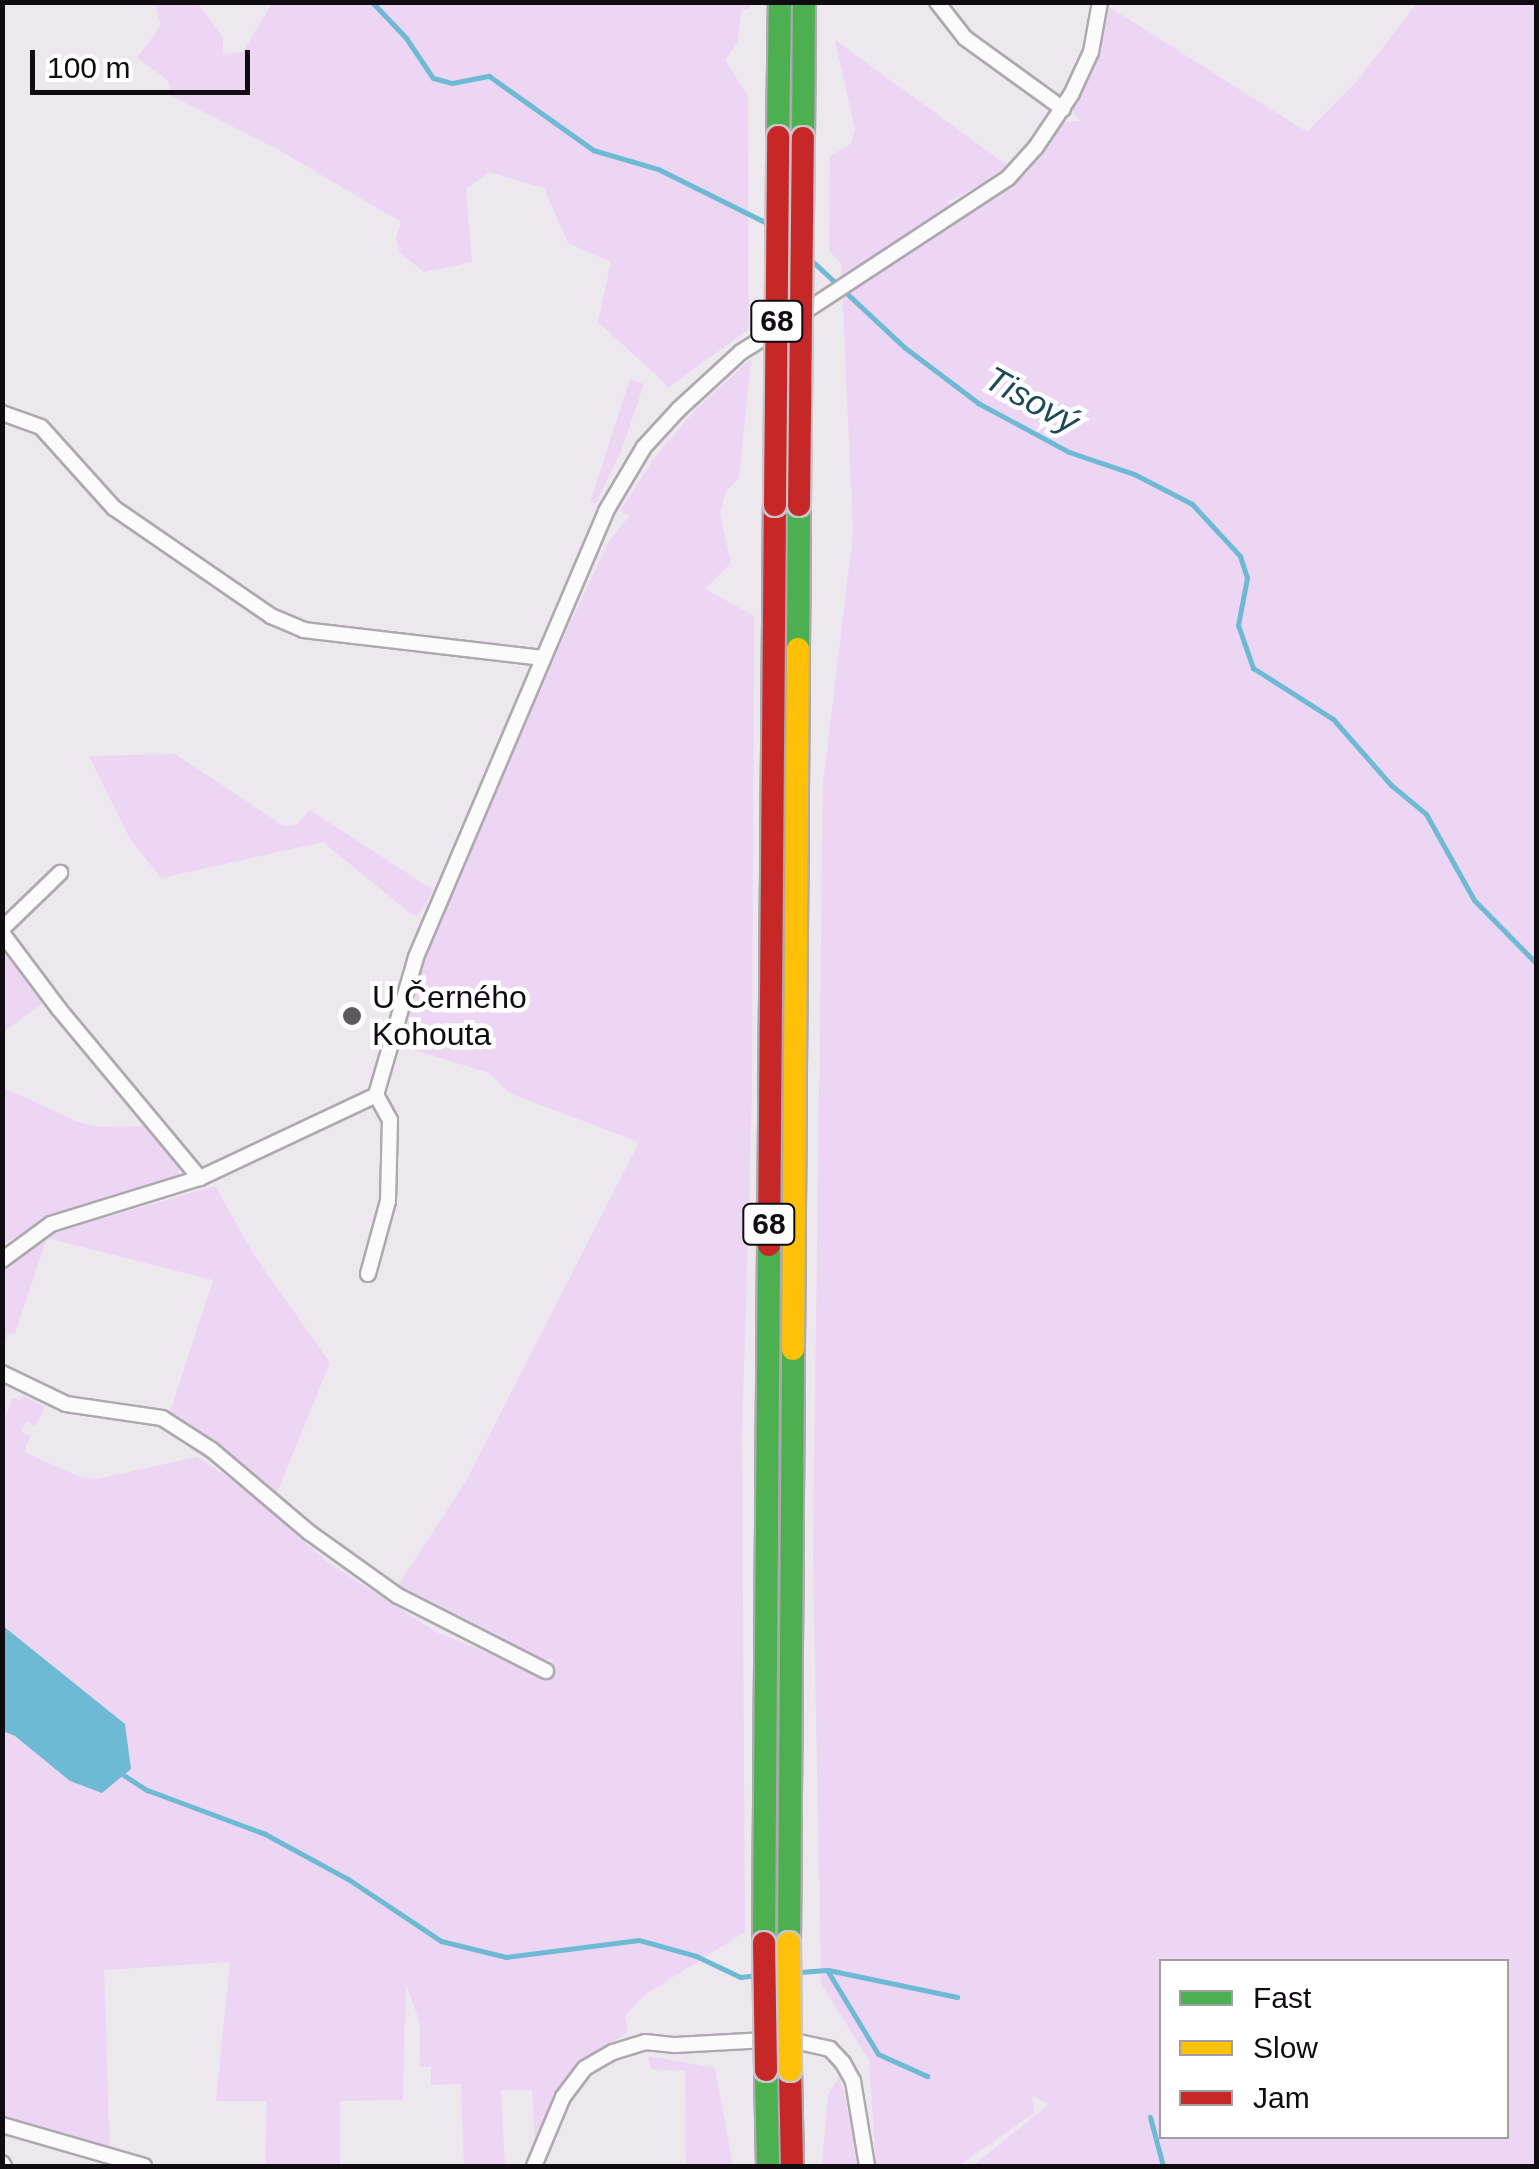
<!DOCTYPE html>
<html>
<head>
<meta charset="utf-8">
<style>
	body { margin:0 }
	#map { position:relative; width:1539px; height:2169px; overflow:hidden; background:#ede7ee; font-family:Helvetica,sans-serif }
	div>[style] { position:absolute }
	.green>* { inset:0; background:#edd6f4 }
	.water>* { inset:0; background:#6ebad4 }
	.stream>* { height:5px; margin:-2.5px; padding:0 2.5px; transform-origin:2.5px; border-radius:2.5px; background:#6ebad4 }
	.roads { filter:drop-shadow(2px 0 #ada9ae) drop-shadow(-2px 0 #ada9ae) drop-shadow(0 2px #ada9ae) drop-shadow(0 -2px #ada9ae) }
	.street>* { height:14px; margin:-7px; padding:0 7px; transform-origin:7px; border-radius:7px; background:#fcfbfc }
	.fast>* { height:22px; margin:-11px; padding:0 11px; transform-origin:11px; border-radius:11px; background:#4caf50 }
	.slow>* { height:22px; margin:-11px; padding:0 11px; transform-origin:11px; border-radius:11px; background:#ffc107 }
	.jam>* { height:22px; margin:-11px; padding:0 11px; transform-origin:11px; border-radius:11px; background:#c62828 }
	.bridges { filter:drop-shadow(2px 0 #c9c6c9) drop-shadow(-2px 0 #c9c6c9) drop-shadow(0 2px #c9c6c9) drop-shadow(0 -2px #c9c6c9) }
	.slow-bridge>* { height:22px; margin:-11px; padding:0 11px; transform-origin:11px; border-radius:11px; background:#ffc107 }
	.jam-bridge>* { height:22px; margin:-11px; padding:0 11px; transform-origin:11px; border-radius:11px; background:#c62828 }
	.dots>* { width:28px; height:28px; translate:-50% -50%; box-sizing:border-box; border:5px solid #fff; border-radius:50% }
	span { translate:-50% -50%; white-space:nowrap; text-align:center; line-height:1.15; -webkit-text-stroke:9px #fff; paint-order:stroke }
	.shield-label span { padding:2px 8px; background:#fff; border:2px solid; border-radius:8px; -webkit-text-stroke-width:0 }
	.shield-label { font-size:30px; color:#100c11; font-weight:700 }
	.poi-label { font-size:32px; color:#100c11 }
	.left { translate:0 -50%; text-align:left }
	.water-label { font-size:35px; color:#1b4958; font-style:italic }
	.frame { position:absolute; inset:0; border:5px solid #100c11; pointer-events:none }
	.legend { position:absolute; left:1159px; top:1959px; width:350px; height:180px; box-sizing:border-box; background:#fff; border:2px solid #9f9ea0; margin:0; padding:12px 18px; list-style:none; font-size:30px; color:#100c11 }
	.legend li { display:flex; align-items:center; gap:20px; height:50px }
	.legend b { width:50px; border:2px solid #9f9ea0 }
	.scale { position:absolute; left:30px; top:50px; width:220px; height:45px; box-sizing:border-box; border:5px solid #100c11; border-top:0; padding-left:12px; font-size:30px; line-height:35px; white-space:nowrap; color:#100c11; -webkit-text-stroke:8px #fff; paint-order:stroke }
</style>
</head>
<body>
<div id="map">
	<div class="green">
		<i style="clip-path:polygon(155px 3px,197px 3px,223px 37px,223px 54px,243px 52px,272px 3px,750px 3px,749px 9px,742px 9px,737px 43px,725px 60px,748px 96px,749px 329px,669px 387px,598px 322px,611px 262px,568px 243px,544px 188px,489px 172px,466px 189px,472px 262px,424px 272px,400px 253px,396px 238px,401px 222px,279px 150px,172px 96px,168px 80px,137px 58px,161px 25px)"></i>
		<i style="clip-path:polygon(evenodd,1417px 3px,1536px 3px,1536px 2166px,973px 2166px,1049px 2104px,1032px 2096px,1034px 2113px,958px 2166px,876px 2166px,869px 2060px,821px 1984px,813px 1554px,823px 784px,853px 533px,841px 264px,829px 250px,830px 156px,851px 144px,855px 129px,835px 40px,1008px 166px,992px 180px,947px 201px,968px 215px,1026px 174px,1065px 122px,1081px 121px,1071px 111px,1091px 69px,1106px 5px,1307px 132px,1357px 81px,1417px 3px,1162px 1962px,1506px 1962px,1506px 2136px,1162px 2136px,1162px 1962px)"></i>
		<i style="clip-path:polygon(751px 359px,739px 478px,726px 491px,720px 514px,731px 563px,705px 589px,754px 616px,752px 1094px,742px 1436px,745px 1932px,646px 1994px,625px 2016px,628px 2032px,576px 2064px,558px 2091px,535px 2143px,532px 2090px,501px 2090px,505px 2166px,464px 2166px,461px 2084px,431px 2085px,431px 2067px,420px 2067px,419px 2020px,406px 1984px,403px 2100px,340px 2101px,340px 2166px,265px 2166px,267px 2101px,216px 2101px,230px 1962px,104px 1970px,110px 2151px,11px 2121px,3px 2115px,2px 1731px,15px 1736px,125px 1724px,3px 1625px,3px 1424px,12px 1398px,20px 1400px,23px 1396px,45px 1407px,35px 1426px,26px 1422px,21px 1431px,30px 1436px,24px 1452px,80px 1477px,97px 1479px,197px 1457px,238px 1484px,327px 1562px,436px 1632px,550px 1678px,553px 1658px,542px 1661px,395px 1590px,465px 1483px,639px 1142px,509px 1093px,489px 1073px,402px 1046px,420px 967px,559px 647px,608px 543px,630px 515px,620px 511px,655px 457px,698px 407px)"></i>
		<i style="clip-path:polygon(630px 379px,644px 384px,622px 449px,596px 503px,590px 502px)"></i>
		<i style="clip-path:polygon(175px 754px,284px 826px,297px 824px,310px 810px,433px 890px,429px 898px,418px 915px,411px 914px,323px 842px,161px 878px,130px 839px,89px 756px)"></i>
		<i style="clip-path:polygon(2px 946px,46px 1001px,3px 1032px,2px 1032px)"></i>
		<i style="clip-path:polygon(2px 1087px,78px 1122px,100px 1127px,147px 1126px,174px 1157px,180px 1175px,56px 1213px,3px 1244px)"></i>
		<i style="clip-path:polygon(215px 1186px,254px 1255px,330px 1363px,275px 1497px,170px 1412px,213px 1280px,47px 1238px,15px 1333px,7px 1334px,3px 1348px,3px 1271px,29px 1246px,49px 1234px)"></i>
		<i style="clip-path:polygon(648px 2056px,715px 2068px,733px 2166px,686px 2166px,685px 2071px,651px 2069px)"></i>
		<i style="clip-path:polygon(839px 2077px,847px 2103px,858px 2166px,822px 2166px,828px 2095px)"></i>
	</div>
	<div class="water">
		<i style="clip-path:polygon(2px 1625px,125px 1724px,131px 1769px,102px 1793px,70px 1781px,15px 1736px,3px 1731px)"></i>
	</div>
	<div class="stream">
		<i style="left:372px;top:2px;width:50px;rotate:46.6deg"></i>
		<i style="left:406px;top:38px;width:48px;rotate:56deg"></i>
		<i style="left:433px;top:78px;width:20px;rotate:15deg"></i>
		<i style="left:452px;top:83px;width:38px;rotate:-11deg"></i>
		<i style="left:489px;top:76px;width:128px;rotate:35.4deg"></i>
		<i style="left:593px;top:150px;width:68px;rotate:16.3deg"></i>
		<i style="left:658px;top:169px;width:122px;rotate:26.4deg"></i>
		<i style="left:810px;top:259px;width:129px;rotate:43.1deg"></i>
		<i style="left:904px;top:347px;width:93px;rotate:37.1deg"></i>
		<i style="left:978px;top:403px;width:103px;rotate:28.3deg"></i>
		<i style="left:1069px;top:452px;width:69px;rotate:18.7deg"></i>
		<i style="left:1134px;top:474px;width:65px;rotate:27.3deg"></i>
		<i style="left:1192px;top:504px;width:71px;rotate:47.3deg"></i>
		<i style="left:1240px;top:556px;width:23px;rotate:72deg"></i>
		<i style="left:1247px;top:578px;width:48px;rotate:100.8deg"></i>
		<i style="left:1238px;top:625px;width:46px;rotate:70.8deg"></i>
		<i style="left:1253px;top:668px;width:95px;rotate:32.5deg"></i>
		<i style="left:1333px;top:719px;width:88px;rotate:48.7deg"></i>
		<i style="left:1391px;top:785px;width:45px;rotate:39.6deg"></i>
		<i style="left:1426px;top:814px;width:98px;rotate:60.8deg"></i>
		<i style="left:1474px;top:900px;width:88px;rotate:45.5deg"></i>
		<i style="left:122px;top:1774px;width:30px;rotate:33deg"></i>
		<i style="left:147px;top:1790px;width:126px;rotate:20.4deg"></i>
		<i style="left:265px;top:1834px;width:94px;rotate:28.5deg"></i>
		<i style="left:348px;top:1879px;width:112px;rotate:33.7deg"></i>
		<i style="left:441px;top:1941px;width:67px;rotate:13.8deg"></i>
		<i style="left:506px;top:1957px;width:134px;rotate:-7.3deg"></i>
		<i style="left:639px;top:1940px;width:59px;rotate:15.7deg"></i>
		<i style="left:696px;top:1956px;width:49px;rotate:25.5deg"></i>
		<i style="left:740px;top:1977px;width:18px;rotate:-6deg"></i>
		<i style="left:828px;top:1970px;width:132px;rotate:11.8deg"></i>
		<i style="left:799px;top:1972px;width:28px;rotate:-4deg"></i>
		<i style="left:827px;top:1970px;width:98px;rotate:58.7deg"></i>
		<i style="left:878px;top:2054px;width:54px;rotate:24.2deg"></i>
		<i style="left:1150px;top:2117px;width:51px;rotate:75.1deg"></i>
	</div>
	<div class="roads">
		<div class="street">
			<i style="left:937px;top:2px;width:46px;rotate:52.1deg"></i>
			<i style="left:965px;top:38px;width:121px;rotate:35.9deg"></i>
			<i style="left:801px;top:314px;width:248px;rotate:-33.3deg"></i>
			<i style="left:1008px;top:178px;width:42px;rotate:-47.9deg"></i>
			<i style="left:1036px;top:147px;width:63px;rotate:-56.1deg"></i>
			<i style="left:1071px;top:95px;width:47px;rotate:-65.1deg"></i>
			<i style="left:1091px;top:52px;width:51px;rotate:-79.8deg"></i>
			<i style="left:2px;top:413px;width:41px;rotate:19.7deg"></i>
			<i style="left:41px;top:427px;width:109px;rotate:48deg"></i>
			<i style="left:114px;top:508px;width:191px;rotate:34.5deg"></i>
			<i style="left:271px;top:616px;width:36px;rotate:23deg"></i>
			<i style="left:304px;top:630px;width:240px;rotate:6.7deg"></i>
			<i style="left:2px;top:929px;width:81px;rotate:-44deg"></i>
			<i style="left:2px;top:933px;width:95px;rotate:53.1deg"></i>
			<i style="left:59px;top:1009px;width:220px;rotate:50.2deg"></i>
			<i style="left:2px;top:1260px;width:61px;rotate:-36.3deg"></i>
			<i style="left:51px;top:1224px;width:156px;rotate:-17.2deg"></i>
			<i style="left:200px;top:1178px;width:195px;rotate:-25.2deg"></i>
			<i style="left:376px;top:1095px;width:144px;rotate:-73.8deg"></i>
			<i style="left:416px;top:957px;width:485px;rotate:-66.9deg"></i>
			<i style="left:606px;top:511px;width:74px;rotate:-59.3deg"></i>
			<i style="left:644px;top:447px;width:52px;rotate:-47.4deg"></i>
			<i style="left:679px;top:409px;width:84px;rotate:-42.6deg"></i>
			<i style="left:741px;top:352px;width:44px;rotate:-31.9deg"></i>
			<i style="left:368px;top:1274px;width:76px;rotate:-74.7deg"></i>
			<i style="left:388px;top:1201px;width:81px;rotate:-88.6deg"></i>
			<i style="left:390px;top:1120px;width:29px;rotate:-119deg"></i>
			<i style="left:2px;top:1373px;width:71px;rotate:25.8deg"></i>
			<i style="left:66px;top:1404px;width:97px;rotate:8.3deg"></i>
			<i style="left:162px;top:1418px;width:59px;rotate:32.6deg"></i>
			<i style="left:212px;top:1450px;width:128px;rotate:40.3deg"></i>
			<i style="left:310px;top:1533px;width:108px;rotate:35.6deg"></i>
			<i style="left:398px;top:1596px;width:166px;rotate:26.9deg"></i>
			<i style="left:2px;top:2125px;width:148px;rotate:16.1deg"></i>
			<i style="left:2px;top:2163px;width:4px;rotate:56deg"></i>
			<i style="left:534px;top:2166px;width:75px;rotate:-67.2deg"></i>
			<i style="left:563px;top:2097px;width:36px;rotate:-53deg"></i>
			<i style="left:585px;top:2068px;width:32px;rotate:-30deg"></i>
			<i style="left:613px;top:2052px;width:34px;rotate:-17deg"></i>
			<i style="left:645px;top:2042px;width:30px;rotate:6deg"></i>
			<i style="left:675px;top:2045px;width:110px;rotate:-3.1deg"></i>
			<i style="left:785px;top:2039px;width:46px;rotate:12.5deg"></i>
			<i style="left:830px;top:2049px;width:19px;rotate:47deg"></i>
			<i style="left:843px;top:2063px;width:21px;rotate:61deg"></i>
			<i style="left:853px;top:2081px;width:86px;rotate:80.6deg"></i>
		</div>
		<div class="fast">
			<i style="left:778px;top:137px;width:135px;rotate:-89.2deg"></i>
			<i style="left:803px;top:138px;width:136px;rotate:-89.6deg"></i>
			<i style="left:798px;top:649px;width:144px;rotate:-89.6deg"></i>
			<i style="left:764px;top:1943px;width:698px;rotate:-89.59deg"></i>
			<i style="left:789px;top:1943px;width:594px;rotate:-89.61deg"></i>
			<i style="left:766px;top:2070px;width:96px;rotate:88.8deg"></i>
		</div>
		<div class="slow">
			<i style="left:793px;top:1349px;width:700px;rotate:-89.59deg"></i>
		</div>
		<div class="jam">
			<i style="left:769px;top:1245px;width:740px;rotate:-89.54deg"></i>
			<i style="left:790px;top:2070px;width:96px;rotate:88.8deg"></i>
		</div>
	</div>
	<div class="bridges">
		<div class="slow-bridge">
			<i style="left:789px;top:1943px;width:127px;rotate:89.5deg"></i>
		</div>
		<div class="jam-bridge">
			<i style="left:775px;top:505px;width:368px;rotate:-89.5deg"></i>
			<i style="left:799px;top:505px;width:367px;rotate:-89.4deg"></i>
			<i style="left:764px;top:1943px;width:127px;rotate:89.1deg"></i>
		</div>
	</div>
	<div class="dots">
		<i style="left:352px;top:1016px;background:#5d595e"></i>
	</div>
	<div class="shield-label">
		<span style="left:777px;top:321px">68</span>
		<span style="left:769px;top:1224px">68</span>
	</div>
	<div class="poi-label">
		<span class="left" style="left:372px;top:1016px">U Černého<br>Kohouta</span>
	</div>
	<div class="water-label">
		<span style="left:1032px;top:400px;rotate:29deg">Tisový</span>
	</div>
	<div class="frame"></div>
	<ul class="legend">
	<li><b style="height:12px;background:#4caf50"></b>Fast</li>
	<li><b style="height:12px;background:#ffc107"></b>Slow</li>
	<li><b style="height:12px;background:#c62828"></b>Jam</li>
	</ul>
	<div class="scale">100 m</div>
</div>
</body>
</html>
